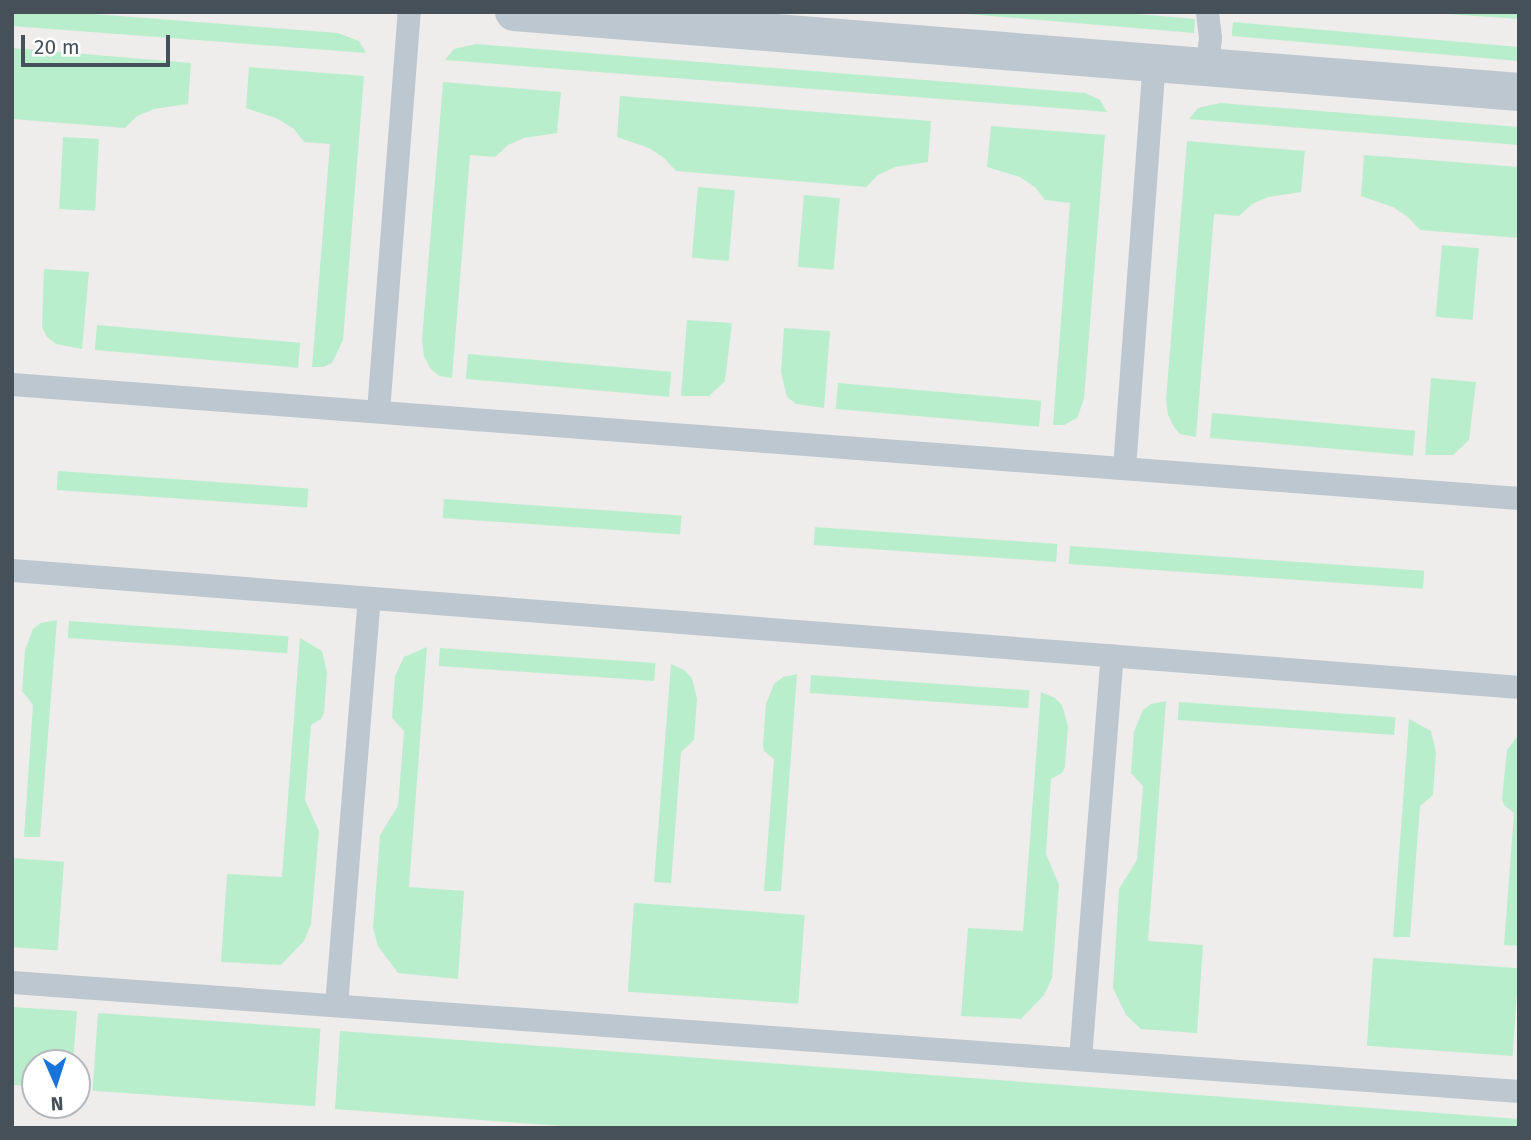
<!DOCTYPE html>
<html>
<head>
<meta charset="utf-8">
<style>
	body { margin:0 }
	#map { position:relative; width:1531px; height:1140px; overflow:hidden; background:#efecec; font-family:"Fira Sans",sans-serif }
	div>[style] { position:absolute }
	.green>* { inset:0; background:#b9eecc; transform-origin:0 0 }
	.service>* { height:23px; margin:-11.5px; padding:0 11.5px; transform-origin:11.5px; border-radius:11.5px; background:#bdc7cf }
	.minor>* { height:38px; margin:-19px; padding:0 19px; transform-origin:19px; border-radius:19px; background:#bdc7cf }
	span { translate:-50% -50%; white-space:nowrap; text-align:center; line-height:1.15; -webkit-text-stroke:7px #fff; paint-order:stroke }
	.frame { position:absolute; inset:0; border:14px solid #455059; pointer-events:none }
	.north { position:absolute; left:21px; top:1049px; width:70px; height:70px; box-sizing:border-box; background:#fff; border:2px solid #b5b9bd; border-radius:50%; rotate:177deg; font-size:19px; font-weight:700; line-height:28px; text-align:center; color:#455059 }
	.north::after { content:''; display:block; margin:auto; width:24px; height:32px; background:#1a73db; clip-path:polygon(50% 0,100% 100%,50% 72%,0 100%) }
	.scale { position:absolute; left:21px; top:35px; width:149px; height:32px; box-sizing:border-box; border:4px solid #455059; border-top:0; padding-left:9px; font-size:21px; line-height:24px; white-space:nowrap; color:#455059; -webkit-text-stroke:5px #fff; paint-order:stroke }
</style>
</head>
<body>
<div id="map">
	<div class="green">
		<i style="clip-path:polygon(12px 12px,68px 12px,338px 33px,359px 41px,366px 53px,12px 26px)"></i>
		<i style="clip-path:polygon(943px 12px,1115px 12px,1195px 19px,1194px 33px)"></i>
		<i style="clip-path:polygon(1417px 12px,1519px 12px,1519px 19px)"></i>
		<i style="left:1233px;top:22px;width:287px;height:14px;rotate:5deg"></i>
		<i style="clip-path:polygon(476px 44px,1085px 93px,1100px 100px,1107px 112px,445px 60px,454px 49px)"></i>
		<i style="clip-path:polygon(12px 48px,191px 63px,188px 104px,154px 109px,137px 116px,125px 128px,12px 119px)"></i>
		<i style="clip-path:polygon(249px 67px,364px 76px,343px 340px,332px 363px,323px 367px,312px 367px,330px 144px,304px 142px,294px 129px,278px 119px,246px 108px)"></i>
		<i style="clip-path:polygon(443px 82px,561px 92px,557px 133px,524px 138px,508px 145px,495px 157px,470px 155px,452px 378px,439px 376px,430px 368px,424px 356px,422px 340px)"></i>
		<i style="clip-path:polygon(620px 96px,931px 121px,928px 162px,895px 167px,878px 175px,866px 187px,676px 171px,664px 158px,649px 148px,617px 137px)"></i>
		<i style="clip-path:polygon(1220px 103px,1519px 127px,1519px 145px,1189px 119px,1198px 108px)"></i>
		<i style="clip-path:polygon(991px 126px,1105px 135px,1084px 399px,1077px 418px,1064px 425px,1053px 425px,1070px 203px,1045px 200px,1035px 187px,1020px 177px,987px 167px)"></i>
		<i style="left:63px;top:137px;width:36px;height:72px;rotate:3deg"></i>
		<i style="clip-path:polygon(1187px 141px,1305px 151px,1301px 192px,1268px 197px,1252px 204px,1239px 216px,1214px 214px,1196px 437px,1180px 434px,1174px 427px,1168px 415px,1166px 399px)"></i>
		<i style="clip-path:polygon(1364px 155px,1519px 167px,1519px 238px,1420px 230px,1408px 217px,1393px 207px,1361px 196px)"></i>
		<i style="left:698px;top:187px;width:37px;height:71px;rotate:5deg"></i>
		<i style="left:804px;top:195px;width:36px;height:72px;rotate:5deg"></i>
		<i style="left:1442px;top:245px;width:37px;height:72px;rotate:5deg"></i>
		<i style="clip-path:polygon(44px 269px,89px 272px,82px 349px,56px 344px,47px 337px,42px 327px)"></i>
		<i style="clip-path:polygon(687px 320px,732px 323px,725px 381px,709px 396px,681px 396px)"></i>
		<i style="left:97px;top:325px;width:204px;height:25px;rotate:5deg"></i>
		<i style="clip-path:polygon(784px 328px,830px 331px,824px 408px,796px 404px,787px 397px,781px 372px)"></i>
		<i style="left:468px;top:354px;width:204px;height:25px;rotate:5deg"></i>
		<i style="clip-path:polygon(1431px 378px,1476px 382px,1469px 440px,1453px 455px,1425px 455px)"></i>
		<i style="left:838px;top:383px;width:204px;height:26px;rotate:5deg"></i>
		<i style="left:1212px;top:413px;width:204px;height:25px;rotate:5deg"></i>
		<i style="left:58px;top:471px;width:251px;height:19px;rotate:4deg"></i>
		<i style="left:444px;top:499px;width:238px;height:19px;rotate:4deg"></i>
		<i style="left:815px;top:527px;width:243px;height:18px;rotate:4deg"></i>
		<i style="left:1070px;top:546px;width:355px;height:18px;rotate:4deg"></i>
		<i style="clip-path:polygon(57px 620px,40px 837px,24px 837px,33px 705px,22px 691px,25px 650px,33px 629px,41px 623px)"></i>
		<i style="left:69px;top:621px;width:220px;height:17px;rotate:4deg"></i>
		<i style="clip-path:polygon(300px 638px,322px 651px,327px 672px,324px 713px,321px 719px,311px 725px,305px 800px,319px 831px,311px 924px,304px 941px,281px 965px,221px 962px,227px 874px,282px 877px)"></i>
		<i style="clip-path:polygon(427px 647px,409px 887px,464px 891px,458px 979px,398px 973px,378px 946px,373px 928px,380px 835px,398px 806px,404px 731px,392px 718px,395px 676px,404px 657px)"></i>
		<i style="left:440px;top:648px;width:216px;height:18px;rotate:4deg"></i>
		<i style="clip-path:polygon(671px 664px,684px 670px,692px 678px,697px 699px,694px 740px,681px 752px,671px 883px,654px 882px)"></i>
		<i style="clip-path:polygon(797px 674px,781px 891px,764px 891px,774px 759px,764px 751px,763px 745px,766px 704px,774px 684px,783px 677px)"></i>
		<i style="left:811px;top:675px;width:219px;height:18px;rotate:4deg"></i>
		<i style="clip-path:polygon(1041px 692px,1055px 698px,1062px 705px,1068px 726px,1065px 767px,1062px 773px,1051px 779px,1046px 854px,1059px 885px,1052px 978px,1044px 995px,1021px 1019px,961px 1016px,968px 928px,1023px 931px)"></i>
		<i style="clip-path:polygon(1166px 701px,1148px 941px,1203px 945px,1197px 1033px,1141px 1029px,1126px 1015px,1113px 988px,1119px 889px,1137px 860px,1143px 786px,1131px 773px,1134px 731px,1143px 710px,1151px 704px)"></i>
		<i style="left:1179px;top:702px;width:217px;height:18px;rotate:4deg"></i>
		<i style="clip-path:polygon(1409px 719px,1431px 731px,1436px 753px,1433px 795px,1420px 806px,1410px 937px,1393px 937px)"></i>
		<i style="clip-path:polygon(1519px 734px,1519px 946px,1504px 945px,1514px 813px,1504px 805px,1502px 799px,1507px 750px)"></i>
		<i style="left:12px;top:858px;width:52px;height:89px;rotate:4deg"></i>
		<i style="left:634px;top:903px;width:171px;height:89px;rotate:4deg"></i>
		<i style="left:1373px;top:958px;width:146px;height:88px;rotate:4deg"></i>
		<i style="clip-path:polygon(12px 1007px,77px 1011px,73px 1063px,35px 1063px,35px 1086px,12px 1085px)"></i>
		<i style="left:98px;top:1013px;width:223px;height:78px;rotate:4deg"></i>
		<i style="clip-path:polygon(340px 1031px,1519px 1119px,1519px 1128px,586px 1128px,335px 1109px)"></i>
	</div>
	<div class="service">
		<i style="left:1207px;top:66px;width:29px;rotate:-84deg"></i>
		<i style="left:1210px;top:37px;width:25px;rotate:-97deg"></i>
		<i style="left:12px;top:384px;width:1511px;rotate:4.33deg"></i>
		<i style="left:378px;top:411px;width:400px;rotate:-85.6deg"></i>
		<i style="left:1124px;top:468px;width:407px;rotate:-85.8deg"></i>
		<i style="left:12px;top:570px;width:1512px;rotate:4.44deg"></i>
		<i style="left:12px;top:982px;width:1511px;rotate:4.14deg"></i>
		<i style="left:336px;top:1005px;width:408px;rotate:-85.4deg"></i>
		<i style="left:1080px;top:1058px;width:404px;rotate:-85.5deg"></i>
	</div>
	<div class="minor">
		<i style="left:514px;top:12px;width:1008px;rotate:4.55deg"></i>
	</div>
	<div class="frame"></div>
	<div class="north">N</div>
	<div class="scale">20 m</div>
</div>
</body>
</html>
